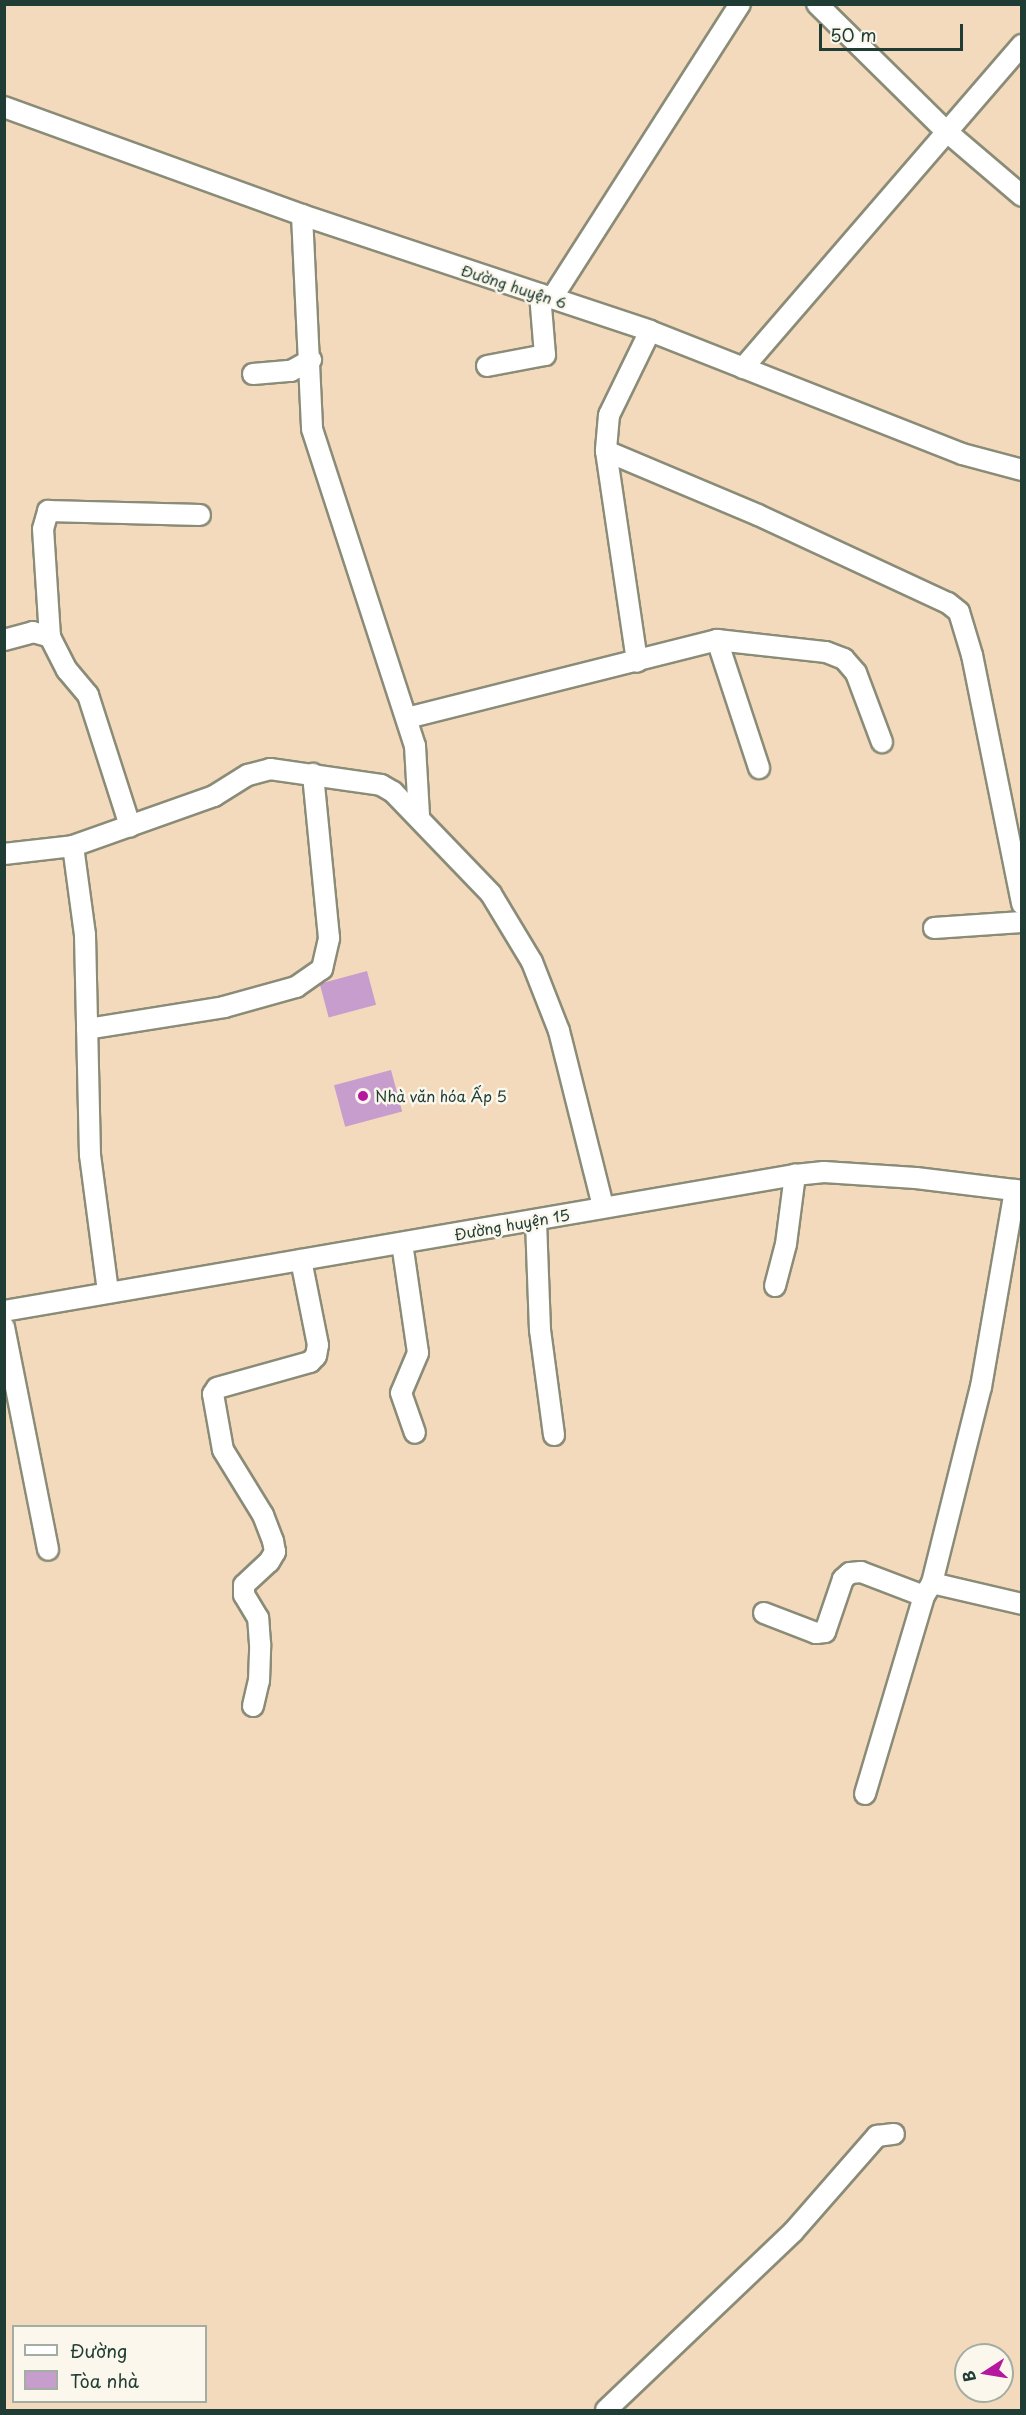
<!DOCTYPE html>
<html>
<head>
<meta charset="utf-8">
<style>
	body { margin:0 }
	#map { position:relative; width:1026px; height:2415px; overflow:hidden; background:#f4dabc; font-family:"Playpen Sans",sans-serif }
	div>[style] { position:absolute }
	.building>* { inset:0; background:#c69dcd; transform-origin:0 0 }
	.roads { filter:drop-shadow(2px 0 #8a8c78) drop-shadow(-2px 0 #8a8c78) drop-shadow(0 2px #8a8c78) drop-shadow(0 -2px #8a8c78) }
	.minor>* { height:20px; margin:-10px; padding:0 10px; transform-origin:10px; border-radius:10px; background:#fff }
	.dots>* { width:16px; height:16px; translate:-50% -50%; box-sizing:border-box; border:3px solid #fbf7ec; border-radius:50% }
	span { translate:-50% -50%; white-space:nowrap; text-align:center; line-height:1.15; -webkit-text-stroke:5px #fbf7ec; paint-order:stroke }
	.street-label { font-size:15px; color:#1f3d34 }
	.poi-label { font-size:15px; color:#1f3d34 }
	.left { translate:0 -50%; text-align:left }
	.frame { position:absolute; inset:0; border:6px solid #1f3d34; pointer-events:none }
	.legend { position:absolute; left:12px; top:2325px; width:195px; height:78px; box-sizing:border-box; background:#fbf7ec; border:2px solid #a3ada2; margin:0; padding:8px 10px; list-style:none; font-size:18px; color:#1f3d34 }
	.legend li { display:flex; align-items:center; gap:12px; height:30px }
	.legend b { width:30px; border:2px solid #a3ada2 }
	.north { position:absolute; left:954px; top:2343px; width:60px; height:60px; box-sizing:border-box; background:#fbf7ec; border:2px solid #a3ada2; border-radius:50%; rotate:258deg; font-size:16px; font-weight:700; line-height:24px; text-align:center; color:#1f3d34 }
	.north::after { content:''; display:block; margin:auto; width:21px; height:27px; background:#b5179e; clip-path:polygon(50% 0,100% 100%,50% 72%,0 100%) }
	.scale { position:absolute; left:819px; top:24px; width:144px; height:27px; box-sizing:border-box; border:3px solid #1f3d34; border-top:0; padding-left:8px; font-size:18px; line-height:21px; white-space:nowrap; color:#1f3d34; -webkit-text-stroke:4px #fbf7ec; paint-order:stroke }
</style>
</head>
<body>
<div id="map">
	<div class="building">
		<i style="left:367px;top:971px;width:35px;height:49px;rotate:75deg"></i>
		<i style="left:391px;top:1070px;width:43px;height:59px;rotate:75deg"></i>
	</div>
	<div class="roads">
		<div class="minor">
			<i style="left:817px;top:4px;width:181px;rotate:44.6deg"></i>
			<i style="left:946px;top:131px;width:100px;rotate:40.5deg"></i>
			<i style="left:4px;top:107px;width:317px;rotate:19.9deg"></i>
			<i style="left:302px;top:215px;width:367px;rotate:18.4deg"></i>
			<i style="left:650px;top:331px;width:335px;rotate:21.5deg"></i>
			<i style="left:962px;top:454px;width:62px;rotate:14.9deg"></i>
			<i style="left:302px;top:215px;width:214px;rotate:87.3deg"></i>
			<i style="left:312px;top:429px;width:333px;rotate:72deg"></i>
			<i style="left:415px;top:746px;width:69px;rotate:86.7deg"></i>
			<i style="left:552px;top:298px;width:349px;rotate:-57.4deg"></i>
			<i style="left:650px;top:331px;width:93px;rotate:116deg"></i>
			<i style="left:609px;top:415px;width:36px;rotate:95deg"></i>
			<i style="left:606px;top:451px;width:165px;rotate:22.8deg"></i>
			<i style="left:758px;top:515px;width:209px;rotate:24.9deg"></i>
			<i style="left:948px;top:603px;width:14px;rotate:39deg"></i>
			<i style="left:959px;top:612px;width:45px;rotate:73.2deg"></i>
			<i style="left:972px;top:655px;width:254px;rotate:78.6deg"></i>
			<i style="left:487px;top:366px;width:59px;rotate:-10.7deg"></i>
			<i style="left:545px;top:355px;width:61px;rotate:-94.7deg"></i>
			<i style="left:743px;top:368px;width:427px;rotate:-49.2deg"></i>
			<i style="left:253px;top:374px;width:38px;rotate:-5deg"></i>
			<i style="left:291px;top:371px;width:23px;rotate:-29deg"></i>
			<i style="left:606px;top:451px;width:213px;rotate:81.6deg"></i>
			<i style="left:50px;top:637px;width:108px;rotate:-93.7deg"></i>
			<i style="left:43px;top:529px;width:19px;rotate:-74deg"></i>
			<i style="left:48px;top:511px;width:152px;rotate:1.5deg"></i>
			<i style="left:4px;top:640px;width:30px;rotate:-15deg"></i>
			<i style="left:33px;top:632px;width:18px;rotate:16deg"></i>
			<i style="left:50px;top:637px;width:37px;rotate:63deg"></i>
			<i style="left:67px;top:670px;width:33px;rotate:50deg"></i>
			<i style="left:88px;top:695px;width:138px;rotate:72.2deg"></i>
			<i style="left:717px;top:640px;width:135px;rotate:71.8deg"></i>
			<i style="left:407px;top:718px;width:320px;rotate:-14.1deg"></i>
			<i style="left:717px;top:640px;width:110px;rotate:6.3deg"></i>
			<i style="left:826px;top:652px;width:19px;rotate:21deg"></i>
			<i style="left:844px;top:659px;width:18px;rotate:49deg"></i>
			<i style="left:856px;top:673px;width:74px;rotate:69.4deg"></i>
			<i style="left:73px;top:846px;width:150px;rotate:-19.5deg"></i>
			<i style="left:214px;top:796px;width:40px;rotate:-32deg"></i>
			<i style="left:248px;top:775px;width:23px;rotate:-15deg"></i>
			<i style="left:270px;top:769px;width:112px;rotate:8.2deg"></i>
			<i style="left:381px;top:785px;width:14px;rotate:30deg"></i>
			<i style="left:393px;top:792px;width:141px;rotate:46.1deg"></i>
			<i style="left:491px;top:894px;width:79px;rotate:58.9deg"></i>
			<i style="left:532px;top:962px;width:74px;rotate:68.6deg"></i>
			<i style="left:559px;top:1031px;width:180px;rotate:75.9deg"></i>
			<i style="left:4px;top:854px;width:69px;rotate:-6.6deg"></i>
			<i style="left:73px;top:846px;width:90px;rotate:82.3deg"></i>
			<i style="left:85px;top:935px;width:220px;rotate:88.7deg"></i>
			<i style="left:90px;top:1155px;width:138px;rotate:82.5deg"></i>
			<i style="left:934px;top:928px;width:88px;rotate:-3.9deg"></i>
			<i style="left:87px;top:1029px;width:139px;rotate:-9.1deg"></i>
			<i style="left:224px;top:1007px;width:75px;rotate:-15.5deg"></i>
			<i style="left:296px;top:987px;width:32px;rotate:-35deg"></i>
			<i style="left:322px;top:969px;width:32px;rotate:-77deg"></i>
			<i style="left:329px;top:938px;width:165px;rotate:-95.6deg"></i>
			<i style="left:536px;top:1221px;width:109px;rotate:87.9deg"></i>
			<i style="left:540px;top:1330px;width:106px;rotate:82.4deg"></i>
			<i style="left:402px;top:1243px;width:111px;rotate:81.7deg"></i>
			<i style="left:418px;top:1353px;width:43px;rotate:113deg"></i>
			<i style="left:401px;top:1393px;width:42px;rotate:70.7deg"></i>
			<i style="left:775px;top:1286px;width:43px;rotate:-75.3deg"></i>
			<i style="left:786px;top:1244px;width:70px;rotate:-82.6deg"></i>
			<i style="left:4px;top:1311px;width:803px;rotate:-9.76deg"></i>
			<i style="left:795px;top:1175px;width:29px;rotate:-6deg"></i>
			<i style="left:824px;top:1172px;width:92px;rotate:3.7deg"></i>
			<i style="left:916px;top:1178px;width:107px;rotate:7deg"></i>
			<i style="left:4px;top:1327px;width:227px;rotate:78.8deg"></i>
			<i style="left:932px;top:1583px;width:92px;rotate:13.1deg"></i>
			<i style="left:764px;top:1613px;width:56px;rotate:21deg"></i>
			<i style="left:816px;top:1633px;width:9px;rotate:-6deg"></i>
			<i style="left:825px;top:1632px;width:56px;rotate:-71.2deg"></i>
			<i style="left:843px;top:1579px;width:9px;rotate:-41deg"></i>
			<i style="left:850px;top:1573px;width:11px;rotate:-5deg"></i>
			<i style="left:861px;top:1572px;width:67px;rotate:20.9deg"></i>
			<i style="left:253px;top:1706px;width:26px;rotate:-77deg"></i>
			<i style="left:259px;top:1681px;width:37px;rotate:-88deg"></i>
			<i style="left:260px;top:1644px;width:26px;rotate:-94deg"></i>
			<i style="left:258px;top:1618px;width:27px;rotate:-121deg"></i>
			<i style="left:244px;top:1595px;width:10px;rotate:-90deg"></i>
			<i style="left:244px;top:1585px;width:34px;rotate:-43deg"></i>
			<i style="left:269px;top:1562px;width:12px;rotate:-59deg"></i>
			<i style="left:275px;top:1552px;width:11px;rotate:-100deg"></i>
			<i style="left:273px;top:1541px;width:28px;rotate:-111deg"></i>
			<i style="left:263px;top:1515px;width:76px;rotate:-121.6deg"></i>
			<i style="left:223px;top:1450px;width:57px;rotate:-100.1deg"></i>
			<i style="left:213px;top:1394px;width:7px;rotate:-56deg"></i>
			<i style="left:217px;top:1388px;width:97px;rotate:-15.6deg"></i>
			<i style="left:310px;top:1362px;width:8px;rotate:-45deg"></i>
			<i style="left:316px;top:1356px;width:11px;rotate:-80deg"></i>
			<i style="left:318px;top:1345px;width:87px;rotate:-101.3deg"></i>
			<i style="left:865px;top:1794px;width:207px;rotate:-73.4deg"></i>
			<i style="left:924px;top:1596px;width:15px;rotate:-58deg"></i>
			<i style="left:932px;top:1583px;width:202px;rotate:-76deg"></i>
			<i style="left:981px;top:1387px;width:200px;rotate:-80.2deg"></i>
			<i style="left:606px;top:2410px;width:258px;rotate:-43.6deg"></i>
			<i style="left:793px;top:2232px;width:128px;rotate:-48.8deg"></i>
			<i style="left:877px;top:2136px;width:17px;rotate:-7deg"></i>
		</div>
	</div>
	<div class="dots">
		<i style="left:363px;top:1096px;background:#b5179e"></i>
	</div>
	<div class="street-label">
		<span style="left:514px;top:286px;rotate:18deg">Đường huyện 6</span>
		<span style="left:512px;top:1224px;rotate:-10deg">Đường huyện 15</span>
	</div>
	<div class="poi-label">
		<span class="left" style="left:375px;top:1096px">Nhà văn hóa Ấp 5</span>
	</div>
	<div class="frame"></div>
	<ul class="legend">
	<li><b style="height:8px;background:#fff"></b>Đường</li>
	<li><b style="height:16px;background:#c69dcd"></b>Tòa nhà</li>
	</ul>
	<div class="north">B</div>
	<div class="scale">50 m</div>
</div>
</body>
</html>
